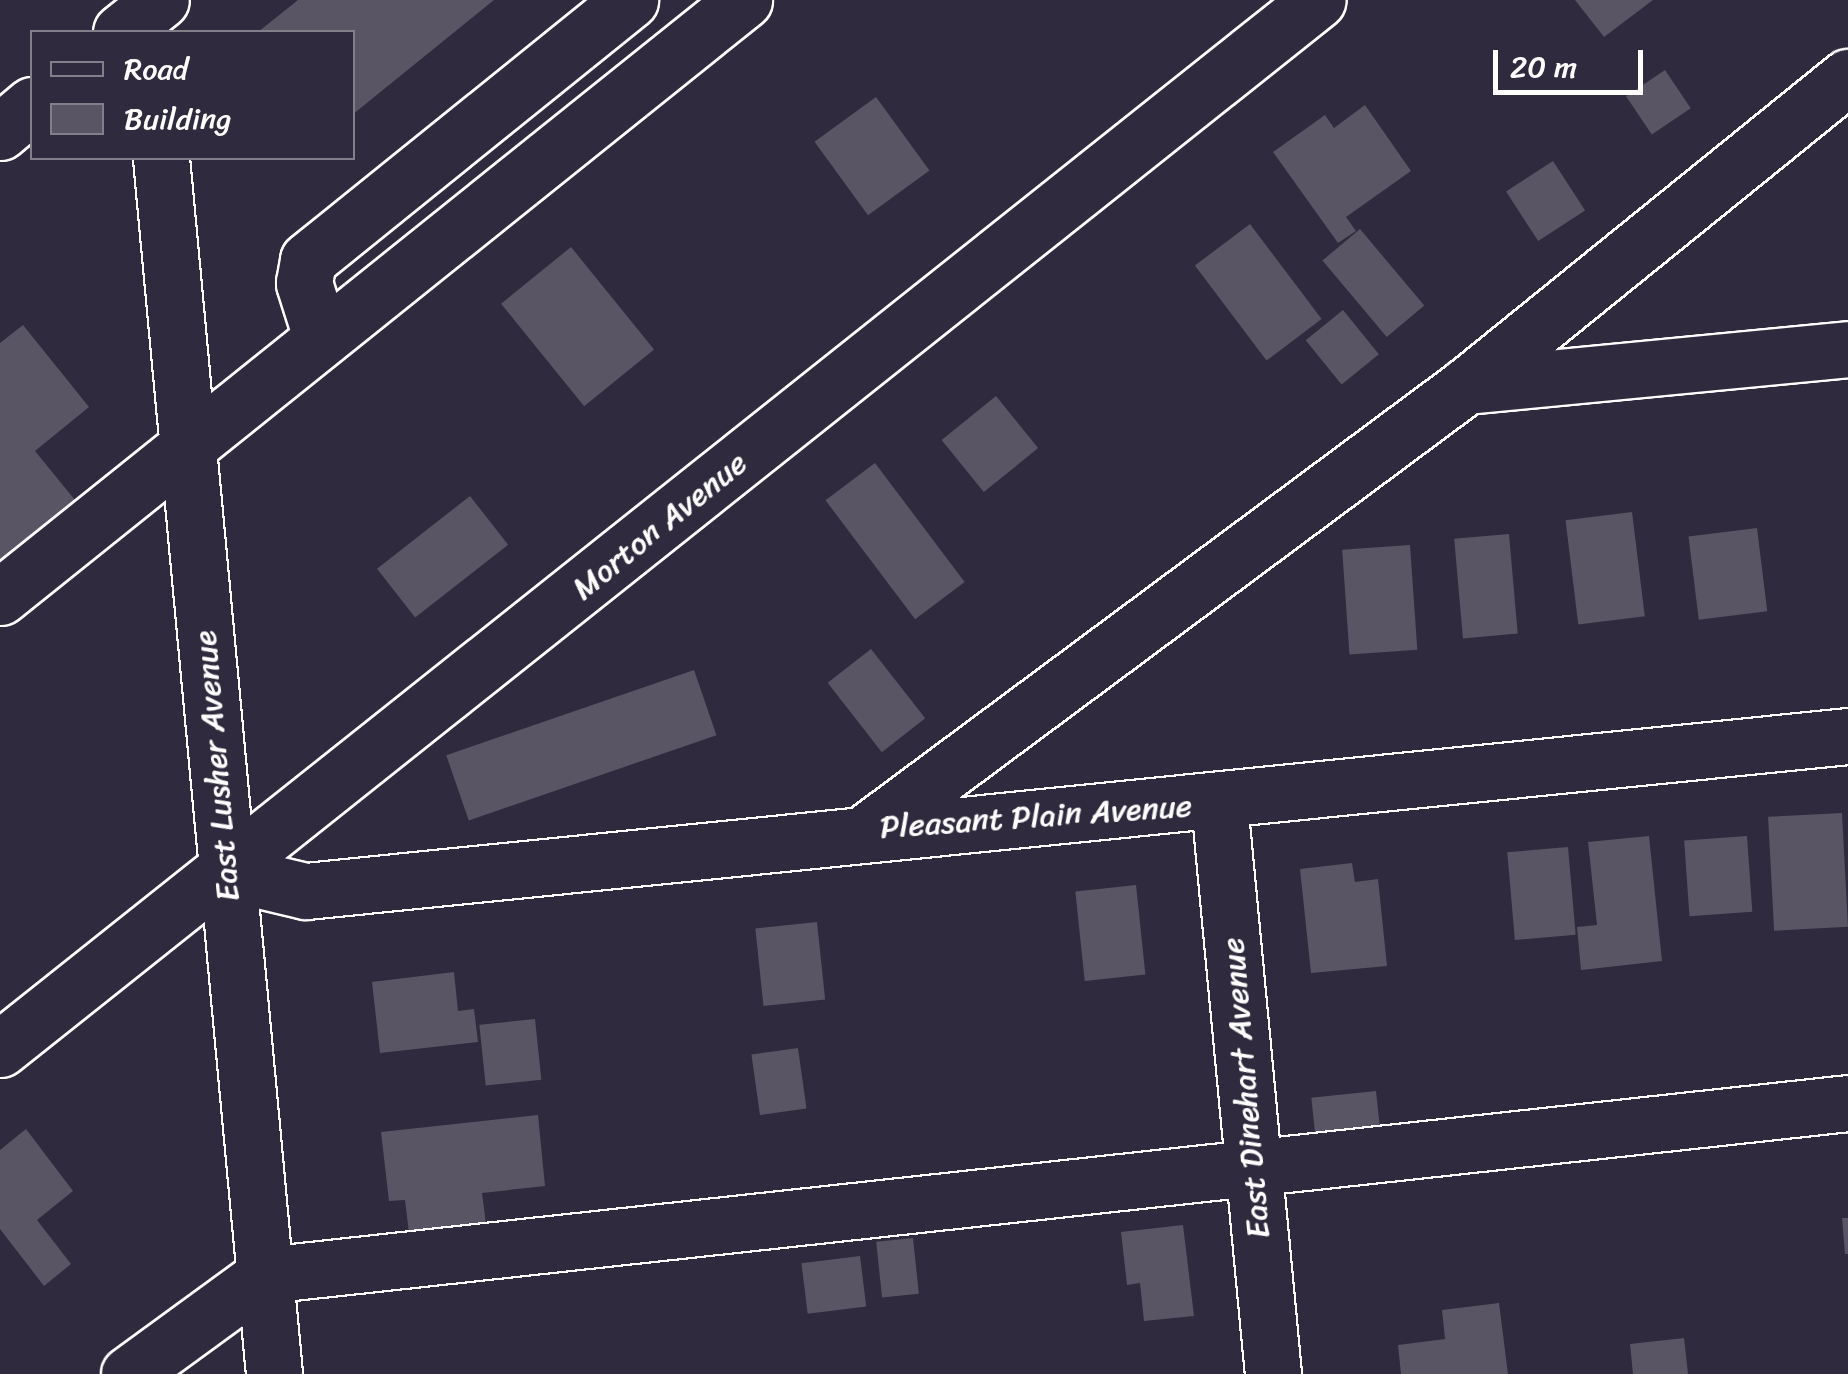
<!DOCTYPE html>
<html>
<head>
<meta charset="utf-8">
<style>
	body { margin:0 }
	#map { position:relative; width:1848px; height:1374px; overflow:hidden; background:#2f2a3d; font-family:Sriracha,sans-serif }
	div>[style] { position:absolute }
	.building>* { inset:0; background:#595564; transform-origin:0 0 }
	.roads { filter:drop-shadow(2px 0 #fff) drop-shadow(-2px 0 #fff) drop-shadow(0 2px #fff) drop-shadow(0 -2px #fff) }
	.minor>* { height:55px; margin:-27.5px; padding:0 27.5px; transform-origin:27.5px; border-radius:27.5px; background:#2f2a3d }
	.major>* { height:55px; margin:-27.5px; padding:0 27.5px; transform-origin:27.5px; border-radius:27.5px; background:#2f2a3d }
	span { translate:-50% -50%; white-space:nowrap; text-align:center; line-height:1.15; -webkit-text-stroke:9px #2f2a3d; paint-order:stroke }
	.street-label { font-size:32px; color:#fff }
	.legend { position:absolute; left:30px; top:30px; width:325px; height:130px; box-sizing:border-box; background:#2f2a3d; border:2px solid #827f8b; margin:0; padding:12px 18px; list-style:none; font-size:30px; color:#fff }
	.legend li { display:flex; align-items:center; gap:20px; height:50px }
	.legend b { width:50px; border:2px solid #827f8b }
	.scale { position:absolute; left:1493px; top:50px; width:150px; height:45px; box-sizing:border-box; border:5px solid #fff; border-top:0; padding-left:12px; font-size:30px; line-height:35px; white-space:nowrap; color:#fff; -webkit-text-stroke:8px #2f2a3d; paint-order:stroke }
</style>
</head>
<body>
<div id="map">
	<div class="building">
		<i style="clip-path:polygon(298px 0,494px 0,352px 115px,352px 32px,258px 32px)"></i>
		<i style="clip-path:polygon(1575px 0,1653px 0,1604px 37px)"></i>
		<i style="left:1665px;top:70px;width:46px;height:47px;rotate:56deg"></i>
		<i style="left:876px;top:97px;width:91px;height:76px;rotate:54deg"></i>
		<i style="clip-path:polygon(1365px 105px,1411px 171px,1346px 217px,1356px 231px,1338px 243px,1273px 152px,1325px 115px,1334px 128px)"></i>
		<i style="left:1553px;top:161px;width:59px;height:56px;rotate:57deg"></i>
		<i style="left:1250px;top:224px;width:119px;height:69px;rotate:53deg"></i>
		<i style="left:1360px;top:229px;width:100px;height:49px;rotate:50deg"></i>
		<i style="left:571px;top:247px;width:132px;height:90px;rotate:51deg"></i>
		<i style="left:1343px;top:310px;width:57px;height:48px;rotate:51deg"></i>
		<i style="clip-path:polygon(23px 325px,89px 407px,35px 451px,88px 516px,0 575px,0 343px)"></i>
		<i style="left:996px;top:396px;width:67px;height:70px;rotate:51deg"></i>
		<i style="left:875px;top:463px;width:149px;height:62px;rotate:53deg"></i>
		<i style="left:470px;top:496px;width:62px;height:118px;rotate:52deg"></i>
		<i style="left:1632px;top:512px;width:105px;height:67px;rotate:83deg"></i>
		<i style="left:1757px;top:528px;width:84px;height:69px;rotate:83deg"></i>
		<i style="left:1509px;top:534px;width:100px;height:55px;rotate:85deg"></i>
		<i style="left:1410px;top:545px;width:105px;height:68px;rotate:86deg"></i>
		<i style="left:871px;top:649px;width:88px;height:55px;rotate:52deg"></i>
		<i style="left:694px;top:670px;width:69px;height:262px;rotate:71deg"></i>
		<i style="left:1842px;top:813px;width:114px;height:74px;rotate:87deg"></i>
		<i style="clip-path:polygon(1649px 836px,1662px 961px,1581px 970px,1577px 927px,1597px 925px,1588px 842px)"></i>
		<i style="left:1747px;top:836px;width:76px;height:63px;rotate:86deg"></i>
		<i style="left:1568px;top:847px;width:88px;height:61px;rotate:85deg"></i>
		<i style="clip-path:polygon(1352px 863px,1355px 882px,1378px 879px,1387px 966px,1311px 973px,1300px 869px)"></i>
		<i style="left:1136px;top:885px;width:90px;height:61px;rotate:84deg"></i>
		<i style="left:817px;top:922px;width:78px;height:62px;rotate:84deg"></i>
		<i style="clip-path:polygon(454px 972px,458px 1011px,474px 1009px,478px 1042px,380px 1053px,372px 982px)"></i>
		<i style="left:535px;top:1019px;width:61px;height:56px;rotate:84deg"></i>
		<i style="left:798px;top:1048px;width:61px;height:47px;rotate:82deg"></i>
		<i style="left:1376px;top:1091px;width:46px;height:65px;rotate:84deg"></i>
		<i style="clip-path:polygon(538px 1115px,545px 1186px,482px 1193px,486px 1224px,409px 1233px,405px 1200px,389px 1201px,381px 1132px)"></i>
		<i style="clip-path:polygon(26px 1129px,73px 1191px,37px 1220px,71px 1264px,44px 1286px,0 1229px,0 1150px)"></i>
		<i style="clip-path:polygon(1842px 1218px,1848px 1218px,1848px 1254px,1845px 1254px)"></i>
		<i style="clip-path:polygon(1183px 1225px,1194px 1316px,1144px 1321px,1140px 1283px,1127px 1285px,1121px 1232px)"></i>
		<i style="left:913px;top:1238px;width:56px;height:37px;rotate:84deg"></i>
		<i style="left:860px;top:1256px;width:51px;height:59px;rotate:83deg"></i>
		<i style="clip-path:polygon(1499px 1303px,1508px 1374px,1401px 1374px,1398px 1345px,1445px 1339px,1442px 1310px)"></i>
		<i style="clip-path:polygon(1684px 1338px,1688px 1374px,1633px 1374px,1630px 1344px)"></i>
	</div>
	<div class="roads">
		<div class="minor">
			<i style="left:321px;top:337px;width:57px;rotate:-107.5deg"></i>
			<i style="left:304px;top:283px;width:23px;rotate:-80deg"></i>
			<i style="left:308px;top:260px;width:414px;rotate:-38.9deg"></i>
			<i style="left:1466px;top:386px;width:384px;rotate:-5.5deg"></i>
			<i style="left:0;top:597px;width:954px;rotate:-38.74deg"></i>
			<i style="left:1219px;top:803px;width:574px;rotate:84.6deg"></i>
			<i style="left:870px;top:829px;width:743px;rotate:-36.62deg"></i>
			<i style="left:1466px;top:386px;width:491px;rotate:-39deg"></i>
			<i style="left:226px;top:872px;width:82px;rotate:13.4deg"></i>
			<i style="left:306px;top:891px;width:1550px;rotate:-5.74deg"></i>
			<i style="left:0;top:1049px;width:1684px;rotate:-38.52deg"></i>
			<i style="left:129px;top:1374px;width:168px;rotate:-36.1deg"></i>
			<i style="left:265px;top:1275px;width:1592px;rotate:-6.2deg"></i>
		</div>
		<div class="major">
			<i style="left:121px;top:32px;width:51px;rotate:-38.7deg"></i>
			<i style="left:0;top:132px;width:42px;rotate:-40.2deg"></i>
			<i style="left:161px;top:158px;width:1221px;rotate:84.69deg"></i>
		</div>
	</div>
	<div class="street-label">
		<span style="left:660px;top:526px;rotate:-39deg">Morton Avenue</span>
		<span style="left:217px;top:766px;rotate:-95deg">East Lusher Avenue</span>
		<span style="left:1036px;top:817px;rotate:-4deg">Pleasant Plain Avenue</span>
		<span style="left:1246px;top:1088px;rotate:-95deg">East Dinehart Avenue</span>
	</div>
	<ul class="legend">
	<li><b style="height:12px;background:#2f2a3d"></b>Road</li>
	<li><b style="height:28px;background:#595564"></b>Building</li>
	</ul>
	<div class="scale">20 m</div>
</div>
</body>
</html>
